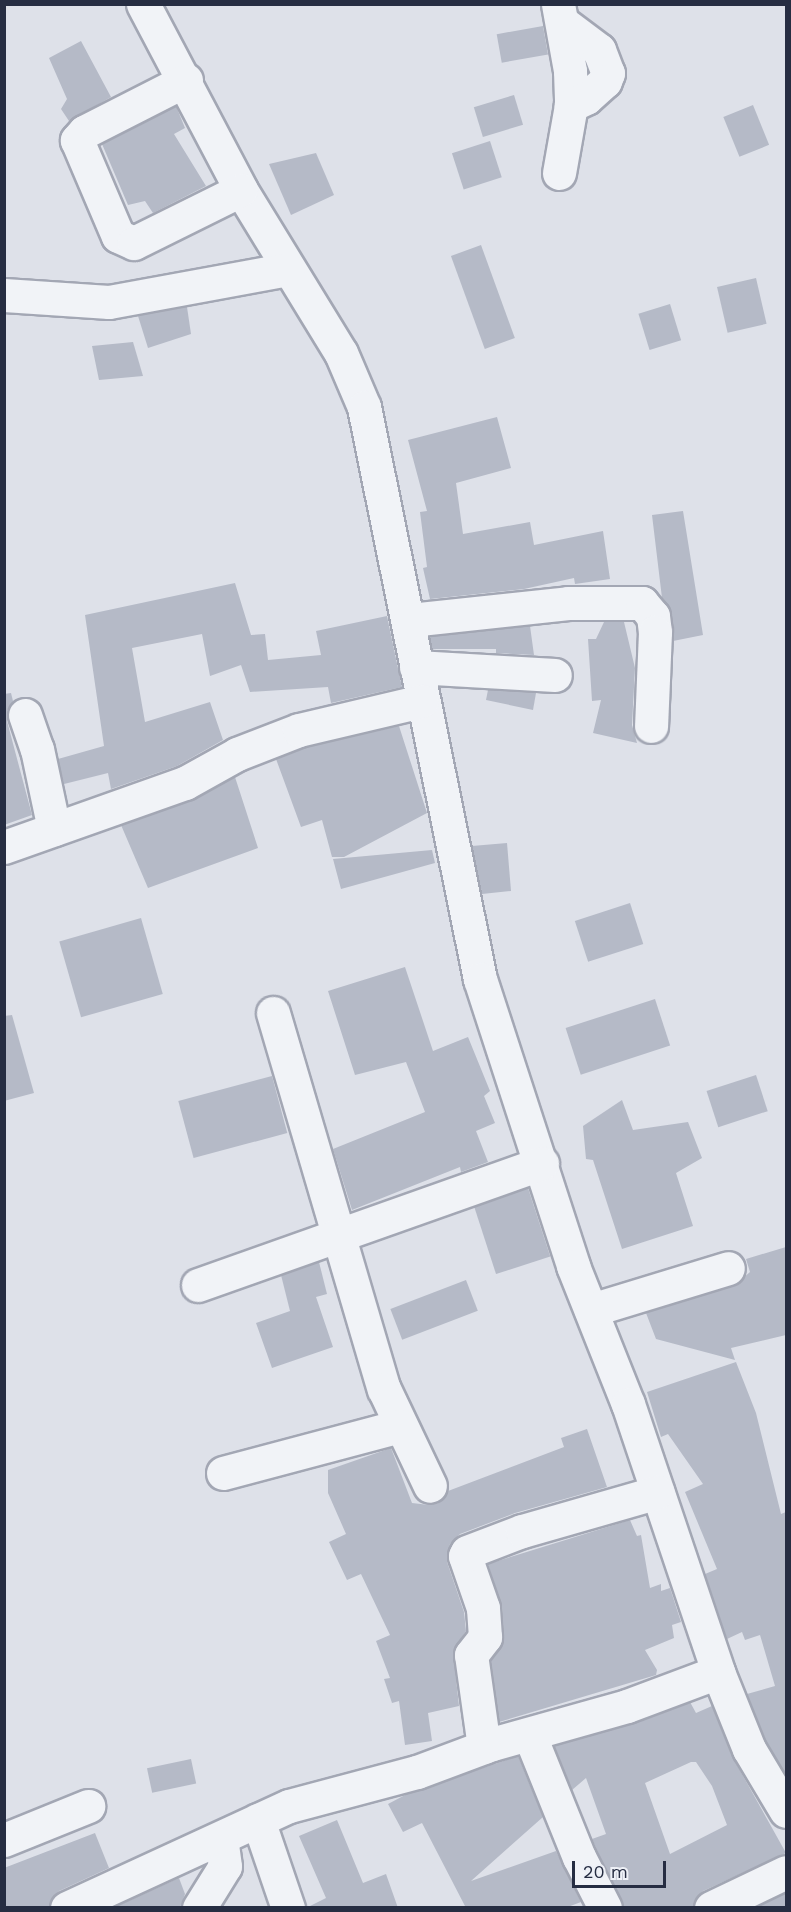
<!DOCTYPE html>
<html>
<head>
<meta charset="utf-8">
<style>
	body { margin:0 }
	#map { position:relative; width:791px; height:1912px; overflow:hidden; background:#dee1e9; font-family:"Work Sans",sans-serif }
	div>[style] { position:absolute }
	.building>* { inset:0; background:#b5bac7; transform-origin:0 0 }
	.roads { filter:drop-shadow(2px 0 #a3a7b4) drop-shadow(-2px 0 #a3a7b4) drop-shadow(0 2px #a3a7b4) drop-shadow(0 -2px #a3a7b4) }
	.minor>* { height:33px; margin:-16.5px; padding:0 16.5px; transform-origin:16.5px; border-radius:16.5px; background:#f1f3f7 }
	span { translate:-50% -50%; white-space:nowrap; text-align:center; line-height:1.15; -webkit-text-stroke:4.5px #eef1f7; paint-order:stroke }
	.frame { position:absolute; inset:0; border:6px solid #262d42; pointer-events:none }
	.scale { position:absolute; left:572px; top:1861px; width:94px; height:27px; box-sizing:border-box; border:3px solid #262d42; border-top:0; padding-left:8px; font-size:18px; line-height:21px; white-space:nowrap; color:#262d42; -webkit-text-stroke:4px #eef1f7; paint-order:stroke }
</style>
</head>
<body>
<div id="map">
	<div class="building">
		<i style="left:543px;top:26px;width:29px;height:47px;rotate:80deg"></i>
		<i style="clip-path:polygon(81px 41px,111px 97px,69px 121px,61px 109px,67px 99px,49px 58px)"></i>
		<i style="left:514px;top:95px;width:31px;height:42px;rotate:73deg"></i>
		<i style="left:753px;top:105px;width:43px;height:32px;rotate:68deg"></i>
		<i style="clip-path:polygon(176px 106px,185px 128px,174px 134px,206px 186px,153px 213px,145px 201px,128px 205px,102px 144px)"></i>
		<i style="left:490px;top:141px;width:38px;height:40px;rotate:72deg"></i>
		<i style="clip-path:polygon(316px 153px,334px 195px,291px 215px,269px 164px)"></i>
		<i style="left:481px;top:245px;width:99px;height:32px;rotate:70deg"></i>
		<i style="left:756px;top:278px;width:47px;height:40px;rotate:77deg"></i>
		<i style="left:670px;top:304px;width:38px;height:33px;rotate:73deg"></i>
		<i style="clip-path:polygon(187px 307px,191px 334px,148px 348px,138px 316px)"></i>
		<i style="clip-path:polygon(133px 342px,143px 376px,99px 380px,92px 346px)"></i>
		<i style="clip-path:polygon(497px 417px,511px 468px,456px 483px,463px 534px,530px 522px,534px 545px,603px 531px,610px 579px,575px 584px,574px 578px,524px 589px,430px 599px,423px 568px,427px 567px,420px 512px,427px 511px,408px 440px)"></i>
		<i style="clip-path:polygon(683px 511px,703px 635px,673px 641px,672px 614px,662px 598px,652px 515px)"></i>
		<i style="clip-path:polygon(235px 583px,251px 635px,265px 634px,268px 660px,321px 655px,316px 631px,387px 616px,402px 687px,331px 703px,328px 687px,250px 692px,241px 665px,210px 676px,202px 634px,132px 648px,145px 722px,210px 702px,223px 740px,177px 766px,111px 789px,108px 773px,64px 784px,58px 759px,104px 746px,85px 615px)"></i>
		<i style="clip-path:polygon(604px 622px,624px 622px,635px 668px,632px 725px,637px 743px,593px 733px,601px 700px,592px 701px,588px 639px,596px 639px)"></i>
		<i style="clip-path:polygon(530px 626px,534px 655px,496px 653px,496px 649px,432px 649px,430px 637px)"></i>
		<i style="clip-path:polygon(488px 690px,536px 693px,533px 710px,486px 700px)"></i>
		<i style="clip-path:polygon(11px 693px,13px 701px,7px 711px,7px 721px,32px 815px,4px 825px,4px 694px)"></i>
		<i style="clip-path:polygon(399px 726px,427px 813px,344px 857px,332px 857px,322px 820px,301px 827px,276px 759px,305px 748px)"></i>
		<i style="clip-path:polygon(235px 777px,258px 848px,148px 888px,121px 825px,191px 801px)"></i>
		<i style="clip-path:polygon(507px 843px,511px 891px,482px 894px,472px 846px)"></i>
		<i style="clip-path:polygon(432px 850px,435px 863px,341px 889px,333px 859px)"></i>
		<i style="left:630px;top:903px;width:43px;height:58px;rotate:72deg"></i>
		<i style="left:141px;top:918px;width:79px;height:85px;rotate:74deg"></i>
		<i style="clip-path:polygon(405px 967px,433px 1051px,468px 1037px,490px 1091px,484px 1096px,495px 1123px,476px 1131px,488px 1162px,461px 1172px,460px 1167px,352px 1210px,333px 1149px,425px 1112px,406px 1062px,355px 1075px,328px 991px)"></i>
		<i style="left:655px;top:999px;width:49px;height:94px;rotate:72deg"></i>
		<i style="clip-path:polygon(12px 1015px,34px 1093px,4px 1101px,4px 1016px)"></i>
		<i style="left:756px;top:1075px;width:38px;height:52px;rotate:72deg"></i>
		<i style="left:272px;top:1076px;width:59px;height:97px;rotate:75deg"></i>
		<i style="clip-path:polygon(622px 1100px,633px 1130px,688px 1122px,702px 1158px,676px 1173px,693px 1226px,622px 1249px,593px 1160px,586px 1159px,583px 1126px)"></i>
		<i style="left:528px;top:1188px;width:72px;height:57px;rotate:72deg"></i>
		<i style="clip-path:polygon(786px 1247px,786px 1335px,731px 1348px,735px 1360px,656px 1339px,646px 1313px,734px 1286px,750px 1272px,746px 1259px)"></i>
		<i style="clip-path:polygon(319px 1262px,327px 1294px,316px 1297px,333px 1347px,272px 1368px,256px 1323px,290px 1311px,281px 1275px)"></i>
		<i style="left:466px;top:1280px;width:33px;height:81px;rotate:69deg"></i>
		<i style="clip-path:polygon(736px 1362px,756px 1413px,781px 1514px,786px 1512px,786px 1775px,766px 1741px,747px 1694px,775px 1686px,760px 1635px,745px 1640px,742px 1632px,727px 1639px,705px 1574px,717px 1569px,685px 1492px,703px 1484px,668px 1434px,661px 1437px,647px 1392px)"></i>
		<i style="clip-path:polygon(587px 1429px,607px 1487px,515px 1513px,460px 1534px,450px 1544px,447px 1562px,464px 1612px,466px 1631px,453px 1651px,459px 1706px,428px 1713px,432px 1741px,405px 1745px,399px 1701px,392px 1703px,384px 1679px,390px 1678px,376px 1641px,390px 1635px,361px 1574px,347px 1580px,329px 1542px,346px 1534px,328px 1493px,328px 1470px,391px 1448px,412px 1503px,429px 1505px,439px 1503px,448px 1491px,564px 1447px,561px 1438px)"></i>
		<i style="clip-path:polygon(630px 1520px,637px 1536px,641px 1535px,650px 1588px,661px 1584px,661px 1591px,670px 1588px,681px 1622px,672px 1625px,674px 1638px,645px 1650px,657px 1670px,656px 1675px,499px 1722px,491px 1660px,504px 1637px,502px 1607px,488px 1564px)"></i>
		<i style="clip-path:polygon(evenodd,690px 1702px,696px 1713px,712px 1706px,733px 1758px,786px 1853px,703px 1891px,692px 1908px,623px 1908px,592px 1839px,606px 1834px,586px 1778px,572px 1790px,554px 1746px,690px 1702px,691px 1762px,696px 1762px,712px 1786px,727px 1825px,670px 1854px,645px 1783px,691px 1762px)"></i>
		<i style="clip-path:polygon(518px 1756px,543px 1817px,471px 1881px,556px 1851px,581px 1902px,565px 1908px,466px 1908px,422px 1823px,403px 1832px,388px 1804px,407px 1794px)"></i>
		<i style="left:191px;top:1759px;width:25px;height:45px;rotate:78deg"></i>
		<i style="clip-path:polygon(337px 1820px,363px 1883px,386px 1874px,398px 1908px,306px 1908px,326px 1898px,299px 1836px)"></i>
		<i style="clip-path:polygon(95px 1833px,109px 1868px,59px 1891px,48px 1908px,4px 1908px,4px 1868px)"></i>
		<i style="clip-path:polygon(179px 1878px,185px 1894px,180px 1908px,113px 1908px)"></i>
		<i style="clip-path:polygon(786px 1893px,786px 1908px,756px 1908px,756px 1907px)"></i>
	</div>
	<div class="roads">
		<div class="minor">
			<i style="left:143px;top:4px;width:210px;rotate:62.2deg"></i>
			<i style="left:241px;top:190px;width:191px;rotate:58.5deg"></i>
			<i style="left:341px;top:353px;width:59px;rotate:66.9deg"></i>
			<i style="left:364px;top:407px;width:584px;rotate:78.54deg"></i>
			<i style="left:480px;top:979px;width:302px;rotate:72deg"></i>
			<i style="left:573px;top:1266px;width:149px;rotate:68.3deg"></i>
			<i style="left:628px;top:1404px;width:283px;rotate:71.4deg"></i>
			<i style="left:718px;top:1672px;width:83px;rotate:68.1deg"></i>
			<i style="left:749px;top:1749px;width:72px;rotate:59.2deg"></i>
			<i style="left:558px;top:4px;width:68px;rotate:79.8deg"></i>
			<i style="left:570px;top:71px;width:34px;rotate:88deg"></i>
			<i style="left:571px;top:105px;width:69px;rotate:100deg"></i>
			<i style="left:563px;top:23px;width:45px;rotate:36.9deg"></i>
			<i style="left:599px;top:50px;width:25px;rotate:69deg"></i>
			<i style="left:608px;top:73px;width:9px;rotate:111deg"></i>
			<i style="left:605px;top:81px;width:25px;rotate:138deg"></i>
			<i style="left:586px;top:98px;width:17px;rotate:155deg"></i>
			<i style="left:186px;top:80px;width:114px;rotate:153deg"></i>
			<i style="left:84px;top:132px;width:11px;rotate:131deg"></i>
			<i style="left:77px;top:140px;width:104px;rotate:66.9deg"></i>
			<i style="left:118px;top:236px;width:17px;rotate:24deg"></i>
			<i style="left:134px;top:243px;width:119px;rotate:-26.4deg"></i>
			<i style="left:4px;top:295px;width:105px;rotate:3.8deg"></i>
			<i style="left:109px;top:302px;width:182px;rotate:-10.4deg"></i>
			<i style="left:410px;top:620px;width:159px;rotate:-6.1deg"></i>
			<i style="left:568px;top:603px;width:74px"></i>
			<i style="left:642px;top:603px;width:17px;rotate:50deg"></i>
			<i style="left:653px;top:616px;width:16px;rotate:83deg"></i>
			<i style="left:655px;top:632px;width:94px;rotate:92.4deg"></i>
			<i style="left:416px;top:667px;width:139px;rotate:3.3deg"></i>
			<i style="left:25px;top:715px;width:36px;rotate:71deg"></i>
			<i style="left:37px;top:749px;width:82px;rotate:78deg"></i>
			<i style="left:4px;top:847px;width:192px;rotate:-19.5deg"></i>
			<i style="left:185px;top:783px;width:60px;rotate:-29.1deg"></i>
			<i style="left:237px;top:754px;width:66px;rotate:-21.2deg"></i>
			<i style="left:299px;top:730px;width:126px;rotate:-13.3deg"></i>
			<i style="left:273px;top:1013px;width:392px;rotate:73.6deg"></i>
			<i style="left:384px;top:1389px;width:107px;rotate:64.6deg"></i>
			<i style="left:198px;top:1285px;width:365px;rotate:-19.5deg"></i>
			<i style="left:591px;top:1310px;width:143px;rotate:-17deg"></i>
			<i style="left:223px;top:1473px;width:183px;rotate:-14.9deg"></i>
			<i style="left:530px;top:1736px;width:131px;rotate:68deg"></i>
			<i style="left:579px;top:1857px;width:57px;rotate:63deg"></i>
			<i style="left:484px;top:1747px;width:93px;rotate:-98deg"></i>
			<i style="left:471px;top:1655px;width:23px;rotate:-52deg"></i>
			<i style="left:485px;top:1637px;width:29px;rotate:-94deg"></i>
			<i style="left:483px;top:1608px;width:55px;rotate:-109.1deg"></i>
			<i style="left:465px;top:1556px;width:4px;rotate:-63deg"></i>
			<i style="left:467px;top:1552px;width:59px;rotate:-20.9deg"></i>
			<i style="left:522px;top:1531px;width:141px;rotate:-16deg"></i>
			<i style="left:258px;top:1820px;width:93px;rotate:71.2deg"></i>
			<i style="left:4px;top:1840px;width:91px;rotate:-22deg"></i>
			<i style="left:67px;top:1908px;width:244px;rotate:-24.7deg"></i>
			<i style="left:289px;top:1806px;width:132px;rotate:-14.9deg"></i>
			<i style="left:417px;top:1772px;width:80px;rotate:-20.5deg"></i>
			<i style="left:492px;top:1744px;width:140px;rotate:-15.7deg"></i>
			<i style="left:627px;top:1706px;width:97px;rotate:-20.5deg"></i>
			<i style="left:199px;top:1908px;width:49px;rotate:-58.2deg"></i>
			<i style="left:225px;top:1866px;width:28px;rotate:-98deg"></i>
			<i style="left:711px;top:1908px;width:83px;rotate:-25.6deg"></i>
		</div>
	</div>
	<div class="frame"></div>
	<div class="scale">20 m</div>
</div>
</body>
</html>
